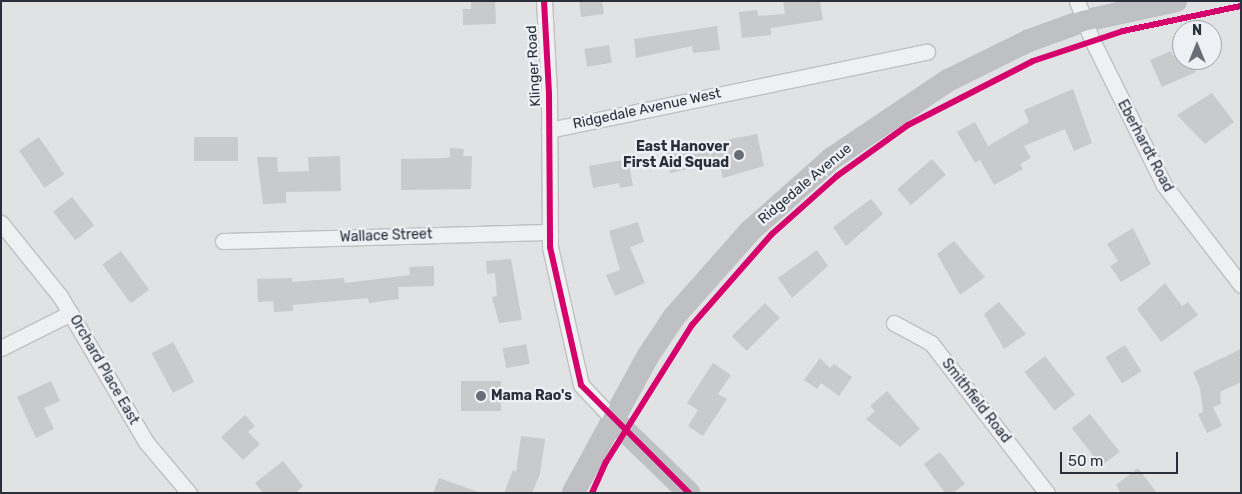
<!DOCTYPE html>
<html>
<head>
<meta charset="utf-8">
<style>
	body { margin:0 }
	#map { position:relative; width:1242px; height:494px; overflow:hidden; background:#e0e2e4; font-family:Rubik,sans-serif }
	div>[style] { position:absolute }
	.building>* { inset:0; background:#c8cacc; transform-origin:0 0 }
	.roads { filter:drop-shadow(1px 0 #bec0c2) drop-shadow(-1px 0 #bec0c2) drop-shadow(0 1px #bec0c2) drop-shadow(0 -1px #bec0c2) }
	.street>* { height:15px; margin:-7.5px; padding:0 7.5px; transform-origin:7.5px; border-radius:7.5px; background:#eff0f1 }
	.secondary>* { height:20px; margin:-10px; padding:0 10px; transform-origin:10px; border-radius:10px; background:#bec0c4 }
	.cycleway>* { height:6px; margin:-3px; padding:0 3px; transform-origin:3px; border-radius:3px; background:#d6006c }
	.dots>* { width:14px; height:14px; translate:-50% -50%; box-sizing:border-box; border:2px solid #edf0f4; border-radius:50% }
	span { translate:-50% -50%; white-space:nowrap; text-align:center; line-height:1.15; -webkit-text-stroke:5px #edf0f4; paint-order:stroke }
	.street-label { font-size:14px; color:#29303b }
	.poi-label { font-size:14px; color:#29303b; font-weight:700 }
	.right { translate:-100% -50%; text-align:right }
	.left { translate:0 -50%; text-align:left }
	.frame { position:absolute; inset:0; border:2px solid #29303b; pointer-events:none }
	.north { position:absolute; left:1172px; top:20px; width:50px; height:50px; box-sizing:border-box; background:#edf0f4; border:1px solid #9fa3aa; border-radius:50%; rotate:0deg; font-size:14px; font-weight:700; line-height:20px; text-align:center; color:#29303b }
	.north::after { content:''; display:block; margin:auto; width:18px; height:22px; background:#696e76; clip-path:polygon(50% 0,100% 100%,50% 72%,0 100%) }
	.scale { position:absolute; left:1060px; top:452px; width:118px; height:22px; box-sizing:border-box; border:2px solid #29303b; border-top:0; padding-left:6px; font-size:15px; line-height:18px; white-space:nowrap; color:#29303b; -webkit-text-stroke:4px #edf0f4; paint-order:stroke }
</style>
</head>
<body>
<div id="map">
	<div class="building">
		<i style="clip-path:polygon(471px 1px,495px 1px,496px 24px,463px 25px,463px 9px,471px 9px)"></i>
		<i style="clip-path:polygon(579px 1px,602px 1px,604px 14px,581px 17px)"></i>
		<i style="clip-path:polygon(783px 1px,820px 1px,823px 20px,771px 28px,771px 35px,742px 38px,739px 12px,757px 10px,758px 16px,785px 14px)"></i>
		<i style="clip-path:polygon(717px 26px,720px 50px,693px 53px,692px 46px,636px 58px,634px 39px)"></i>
		<i style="left:609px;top:45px;width:18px;height:25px;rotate:81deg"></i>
		<i style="clip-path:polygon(1171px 51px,1173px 56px,1182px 52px,1182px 60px,1191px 60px,1196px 72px,1162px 87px,1150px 60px)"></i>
		<i style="clip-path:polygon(1073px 89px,1092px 143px,1074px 151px,1065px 129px,1024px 146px,1031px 158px,1020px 164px,1023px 169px,994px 185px,980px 160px,975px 163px,957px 132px,975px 122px,988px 146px,1029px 122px,1024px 110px)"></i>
		<i style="clip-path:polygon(1212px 93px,1234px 122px,1205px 144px,1177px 115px)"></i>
		<i style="clip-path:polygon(757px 134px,764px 166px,723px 178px,719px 162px,670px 173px,665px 152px)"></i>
		<i style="left:39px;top:137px;width:45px;height:24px;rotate:56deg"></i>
		<i style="left:238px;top:137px;width:24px;height:44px;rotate:90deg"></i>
		<i style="clip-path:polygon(450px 148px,464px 149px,463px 156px,472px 156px,471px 189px,401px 190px,401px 159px,446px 158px,450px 157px)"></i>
		<i style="clip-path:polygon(340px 156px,341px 191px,286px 192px,286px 203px,263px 204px,257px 157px,277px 157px,278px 172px,309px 171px,308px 157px)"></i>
		<i style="clip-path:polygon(628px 159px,633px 186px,620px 188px,619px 183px,593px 188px,589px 166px)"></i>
		<i style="left:932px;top:159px;width:21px;height:46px;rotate:49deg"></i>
		<i style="left:72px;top:197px;width:36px;height:24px;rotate:52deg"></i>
		<i style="clip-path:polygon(871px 199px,883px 214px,846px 246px,833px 227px)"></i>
		<i style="clip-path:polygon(638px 222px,644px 242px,630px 247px,645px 283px,615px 296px,606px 275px,620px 270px,609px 231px)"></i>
		<i style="clip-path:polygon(1133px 228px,1151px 264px,1121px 282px,1110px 266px,1118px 261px,1107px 244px)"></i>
		<i style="clip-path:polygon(954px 241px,985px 277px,960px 295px,937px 254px)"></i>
		<i style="clip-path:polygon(817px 250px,828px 266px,792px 298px,778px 278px)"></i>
		<i style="left:121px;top:251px;width:48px;height:23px;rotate:54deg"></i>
		<i style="clip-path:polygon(511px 259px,522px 320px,499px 323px,492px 297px,497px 296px,495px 273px,487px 274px,486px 261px)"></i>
		<i style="clip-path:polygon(434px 266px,434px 286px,398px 287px,399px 299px,369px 303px,368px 298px,293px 305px,293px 311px,274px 312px,273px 301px,258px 302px,257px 279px,292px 278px,292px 282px,344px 278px,345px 283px,410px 275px,409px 267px)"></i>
		<i style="clip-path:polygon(1165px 283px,1182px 306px,1188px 302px,1198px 315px,1161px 342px,1137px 309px)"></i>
		<i style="clip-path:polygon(999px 302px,1026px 334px,1004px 349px,984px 314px)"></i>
		<i style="left:765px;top:303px;width:21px;height:47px;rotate:45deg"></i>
		<i style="left:173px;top:342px;width:45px;height:24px;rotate:62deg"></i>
		<i style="left:526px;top:344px;width:20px;height:24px;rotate:79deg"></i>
		<i style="left:1125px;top:345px;width:31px;height:23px;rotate:58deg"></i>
		<i style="clip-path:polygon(1241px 349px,1241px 382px,1220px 392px,1221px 404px,1213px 407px,1222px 426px,1207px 433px,1198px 414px,1203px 412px,1200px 388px,1193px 372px)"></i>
		<i style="left:1045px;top:356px;width:49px;height:26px;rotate:52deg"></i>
		<i style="clip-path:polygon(820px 358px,830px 368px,834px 364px,852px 377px,839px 396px,821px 383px,817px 389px,804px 380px)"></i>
		<i style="clip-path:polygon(713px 363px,731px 375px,718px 394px,727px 399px,703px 436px,688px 426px,698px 410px,687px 403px)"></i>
		<i style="clip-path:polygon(51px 381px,60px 401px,44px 408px,54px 429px,36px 438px,17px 397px)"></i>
		<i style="left:501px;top:381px;width:30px;height:40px;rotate:90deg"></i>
		<i style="clip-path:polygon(887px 391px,920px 429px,900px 447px,866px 419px,875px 411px,870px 406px)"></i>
		<i style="left:1090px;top:414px;width:48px;height:23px;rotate:52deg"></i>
		<i style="clip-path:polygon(245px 415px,255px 426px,248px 432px,260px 444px,243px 460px,221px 437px)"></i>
		<i style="clip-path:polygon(521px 436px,545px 439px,540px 474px,532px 493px,504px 493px,513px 470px,516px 472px)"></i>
		<i style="clip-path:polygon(940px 452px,965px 484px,953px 493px,945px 493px,924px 464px)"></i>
		<i style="clip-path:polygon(283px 461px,303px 486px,296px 493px,263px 493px,255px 483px)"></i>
		<i style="clip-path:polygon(1138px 468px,1157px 493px,1121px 493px,1116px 485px)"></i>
		<i style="clip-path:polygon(439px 478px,476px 491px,476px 493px,433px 493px)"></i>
	</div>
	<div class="roads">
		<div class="street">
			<i style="left:544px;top:1px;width:93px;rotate:86.9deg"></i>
			<i style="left:549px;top:94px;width:153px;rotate:89.6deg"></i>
			<i style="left:550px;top:247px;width:141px;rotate:77.3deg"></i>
			<i style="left:581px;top:385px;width:47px;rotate:46.7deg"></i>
			<i style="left:1077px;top:1px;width:42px;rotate:69deg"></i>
			<i style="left:1092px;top:40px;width:162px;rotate:63.6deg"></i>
			<i style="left:1164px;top:185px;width:126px;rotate:52.4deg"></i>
			<i style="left:549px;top:130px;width:386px;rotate:-11.7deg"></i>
			<i style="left:1px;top:223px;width:94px;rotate:51.1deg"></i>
			<i style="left:60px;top:296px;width:169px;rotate:59.5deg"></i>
			<i style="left:146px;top:442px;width:67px;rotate:49.9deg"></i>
			<i style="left:223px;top:241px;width:326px;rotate:-1.6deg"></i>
			<i style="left:894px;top:323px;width:42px;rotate:28.4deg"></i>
			<i style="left:931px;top:343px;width:190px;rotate:52.3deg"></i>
			<i style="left:1px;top:348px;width:78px;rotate:-26.6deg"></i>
		</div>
		<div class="secondary">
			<i style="left:613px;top:419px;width:106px;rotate:44.2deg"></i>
			<i style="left:573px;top:493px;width:156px;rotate:-61.3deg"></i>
			<i style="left:648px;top:356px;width:47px;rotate:-56.3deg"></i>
			<i style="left:674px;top:317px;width:115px;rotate:-48.5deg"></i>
			<i style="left:750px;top:231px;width:108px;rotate:-41.6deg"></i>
			<i style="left:831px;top:159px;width:140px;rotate:-33.9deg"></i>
			<i style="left:947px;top:81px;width:90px;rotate:-26.3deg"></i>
			<i style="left:1028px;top:41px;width:59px;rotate:-20deg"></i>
			<i style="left:1083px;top:21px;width:95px;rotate:-12.1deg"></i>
		</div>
	</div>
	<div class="cycleway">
		<i style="left:544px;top:1px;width:93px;rotate:86.9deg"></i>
		<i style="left:549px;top:94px;width:153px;rotate:89.6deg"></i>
		<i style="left:550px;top:247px;width:141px;rotate:77.3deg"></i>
		<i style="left:581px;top:385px;width:153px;rotate:45deg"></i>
		<i style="left:592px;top:493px;width:34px;rotate:-66deg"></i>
		<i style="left:606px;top:462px;width:162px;rotate:-57.9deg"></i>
		<i style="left:692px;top:325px;width:121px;rotate:-48.7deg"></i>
		<i style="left:772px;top:234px;width:87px;rotate:-41.7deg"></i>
		<i style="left:837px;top:176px;width:87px;rotate:-35.7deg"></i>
		<i style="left:908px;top:125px;width:140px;rotate:-27.1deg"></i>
		<i style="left:1033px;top:61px;width:95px;rotate:-18.4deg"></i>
		<i style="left:1123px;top:31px;width:121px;rotate:-12deg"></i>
	</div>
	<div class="dots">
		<i style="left:739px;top:155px;background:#696e76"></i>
		<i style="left:481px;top:396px;background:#696e76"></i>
	</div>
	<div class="street-label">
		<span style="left:534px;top:66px;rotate:-93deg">Klinger Road</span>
		<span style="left:647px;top:109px;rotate:-12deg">Ridgedale Avenue West</span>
		<span style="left:1145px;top:146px;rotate:62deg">Eberhardt Road</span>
		<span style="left:805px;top:184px;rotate:-40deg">Ridgedale Avenue</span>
		<span style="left:386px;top:236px;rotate:-2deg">Wallace Street</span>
		<span style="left:104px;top:370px;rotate:60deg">Orchard Place East</span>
		<span style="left:976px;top:401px;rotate:52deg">Smithfield Road</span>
	</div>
	<div class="poi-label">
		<span class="right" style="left:729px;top:155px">East Hanover<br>First Aid Squad</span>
		<span class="left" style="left:491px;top:396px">Mama Rao's</span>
	</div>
	<div class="frame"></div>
	<div class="north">N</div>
	<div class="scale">50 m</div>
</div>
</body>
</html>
